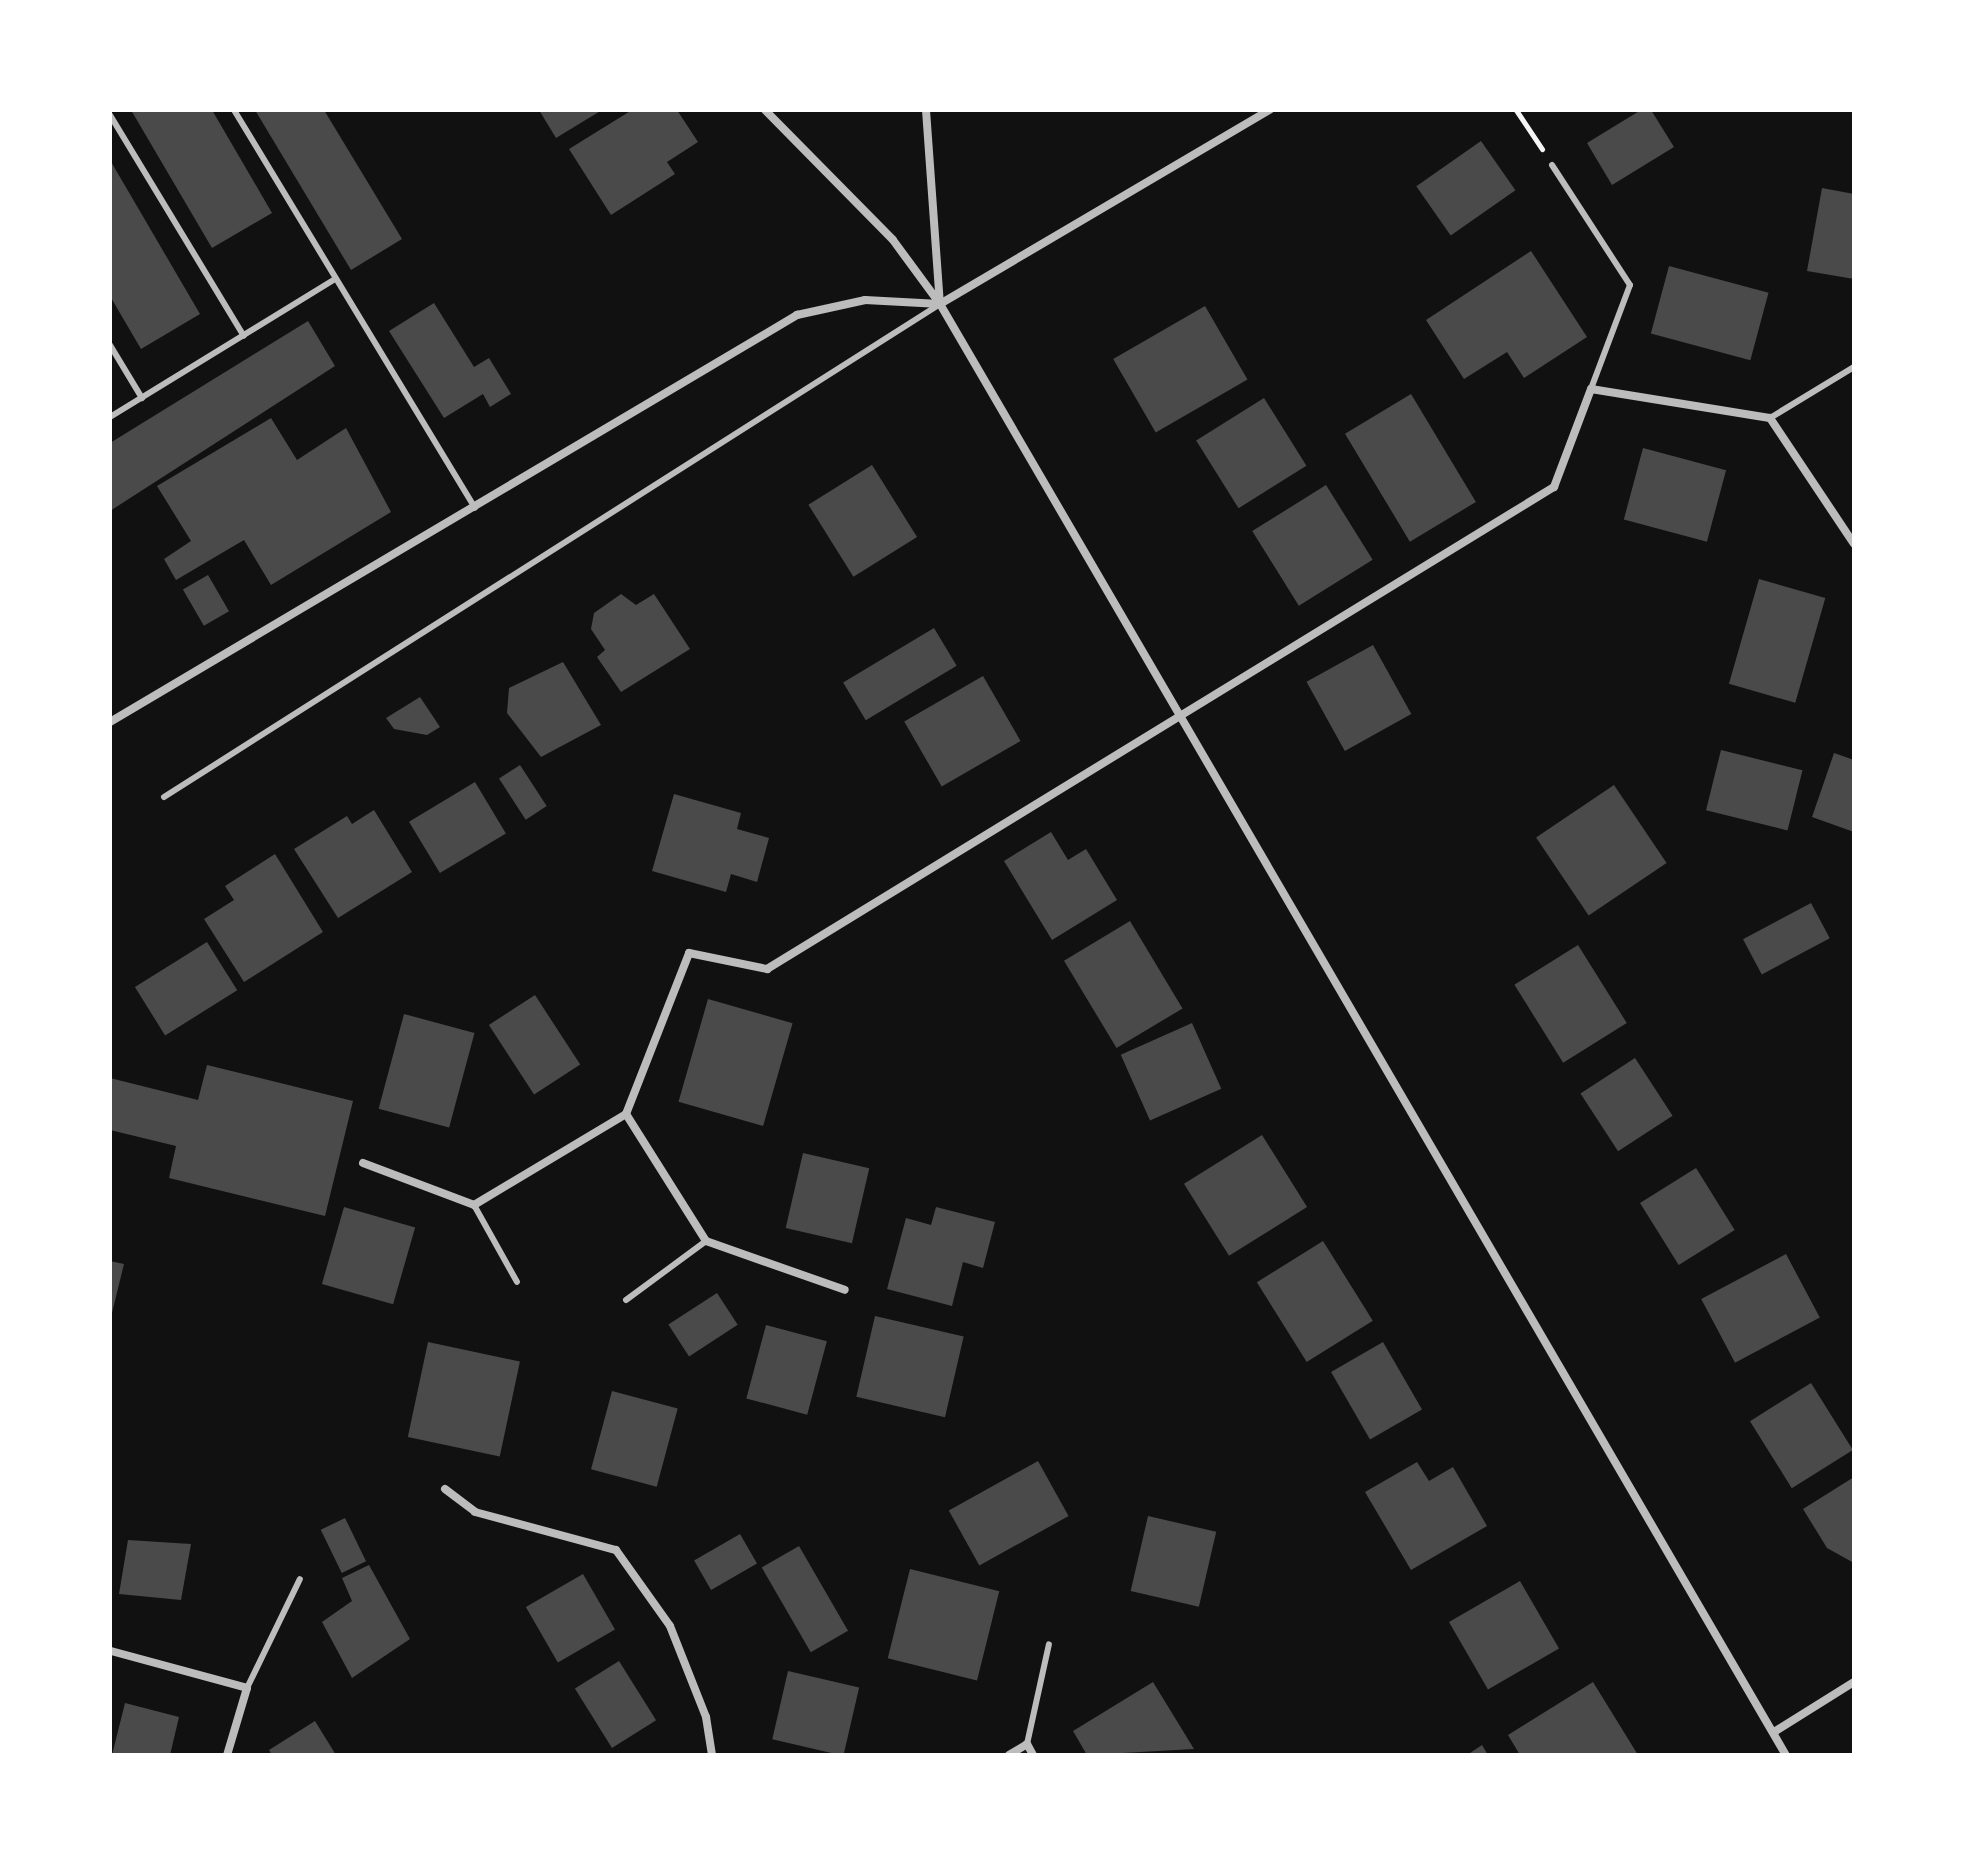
<!DOCTYPE html>
<html>
<head>
<meta charset="utf-8">
<style>
	body { margin:0 }
	#map { position:relative; width:1964px; height:1865px; overflow:hidden; background:#111; font-family:"Fira Sans",sans-serif }
	div>[style] { position:absolute }
	.building>* { inset:0; background:#4a4a4a; transform-origin:0 0 }
	.path>* { height:5px; margin:-2.5px; padding:0 2.5px; transform-origin:2.5px; border-radius:2.5px; background:#f5f5f5 }
	.service>* { height:6px; margin:-3px; padding:0 3px; transform-origin:3px; border-radius:3px; background:#bcbcbc }
	.minor>* { height:8px; margin:-4px; padding:0 4px; transform-origin:4px; border-radius:4px; background:#bcbcbc }
	span { translate:-50% -50%; white-space:nowrap; text-align:center; line-height:1.15; -webkit-text-stroke:8px #fff; paint-order:stroke }
	.frame { position:absolute; inset:0; border:112px solid #fff; pointer-events:none }
</style>
</head>
<body>
<div id="map">
	<div class="building">
		<i style="clip-path:polygon(131px 110px,212px 110px,272px 213px,212px 248px)"></i>
		<i style="clip-path:polygon(255px 110px,324px 110px,402px 239px,351px 270px)"></i>
		<i style="clip-path:polygon(539px 110px,602px 110px,556px 138px)"></i>
		<i style="clip-path:polygon(632px 110px,677px 110px,698px 142px,667px 162px,675px 174px,611px 215px,569px 149px)"></i>
		<i style="clip-path:polygon(1641px 110px,1651px 110px,1674px 147px,1612px 185px,1587px 143px)"></i>
		<i style="left:1481px;top:141px;width:60px;height:79px;rotate:55deg"></i>
		<i style="clip-path:polygon(110px 160px,200px 314px,141px 349px,110px 296px)"></i>
		<i style="clip-path:polygon(1822px 188px,1854px 194px,1854px 279px,1807px 271px)"></i>
		<i style="clip-path:polygon(1531px 251px,1587px 337px,1524px 378px,1507px 352px,1464px 379px,1426px 320px)"></i>
		<i style="left:1669px;top:266px;width:103px;height:70px;rotate:15deg"></i>
		<i style="clip-path:polygon(434px 303px,474px 367px,489px 358px,511px 394px,490px 407px,483px 394px,444px 418px,389px 331px)"></i>
		<i style="left:1205px;top:306px;width:85px;height:106px;rotate:60deg"></i>
		<i style="clip-path:polygon(308px 321px,335px 366px,110px 511px,110px 443px)"></i>
		<i style="left:1411px;top:394px;width:126px;height:77px;rotate:59deg"></i>
		<i style="left:1264px;top:398px;width:80px;height:80px;rotate:58deg"></i>
		<i style="clip-path:polygon(271px 418px,297px 460px,346px 428px,391px 512px,271px 585px,244px 540px,176px 580px,164px 559px,191px 541px,157px 486px)"></i>
		<i style="left:1643px;top:448px;width:86px;height:74px;rotate:15deg"></i>
		<i style="left:872px;top:465px;width:85px;height:75px;rotate:58deg"></i>
		<i style="left:1326px;top:485px;width:88px;height:87px;rotate:58deg"></i>
		<i style="left:208px;top:575px;width:42px;height:29px;rotate:60deg"></i>
		<i style="left:1759px;top:579px;width:69px;height:109px;rotate:16deg"></i>
		<i style="clip-path:polygon(621px 594px,636px 605px,654px 594px,690px 649px,621px 692px,597px 657px,605px 650px,591px 629px,594px 613px)"></i>
		<i style="left:934px;top:628px;width:44px;height:106px;rotate:59deg"></i>
		<i style="left:1373px;top:645px;width:79px;height:76px;rotate:61deg"></i>
		<i style="clip-path:polygon(563px 662px,601px 725px,541px 757px,507px 713px,509px 688px)"></i>
		<i style="left:983px;top:676px;width:75px;height:91px;rotate:60deg"></i>
		<i style="clip-path:polygon(420px 697px,440px 727px,427px 735px,394px 729px,386px 718px)"></i>
		<i style="left:1721px;top:750px;width:84px;height:62px;rotate:14deg"></i>
		<i style="clip-path:polygon(1834px 753px,1854px 760px,1854px 832px,1812px 817px)"></i>
		<i style="left:520px;top:765px;width:49px;height:25px;rotate:57deg"></i>
		<i style="left:475px;top:782px;width:60px;height:77px;rotate:59deg"></i>
		<i style="left:1614px;top:785px;width:94px;height:94px;rotate:56deg"></i>
		<i style="clip-path:polygon(674px 794px,741px 813px,737px 829px,769px 838px,757px 882px,731px 874px,726px 892px,652px 871px)"></i>
		<i style="clip-path:polygon(374px 810px,412px 872px,338px 918px,294px 849px,347px 816px,352px 824px)"></i>
		<i style="clip-path:polygon(1051px 832px,1068px 860px,1086px 849px,1117px 900px,1052px 940px,1004px 861px)"></i>
		<i style="clip-path:polygon(275px 854px,323px 932px,244px 982px,204px 919px,234px 900px,225px 886px)"></i>
		<i style="left:1811px;top:903px;width:40px;height:77px;rotate:62deg"></i>
		<i style="left:1130px;top:921px;width:102px;height:77px;rotate:59deg"></i>
		<i style="left:207px;top:942px;width:57px;height:85px;rotate:58deg"></i>
		<i style="left:1578px;top:945px;width:92px;height:75px;rotate:58deg"></i>
		<i style="left:535px;top:995px;width:83px;height:55px;rotate:57deg"></i>
		<i style="left:708px;top:999px;width:88px;height:107px;rotate:16deg"></i>
		<i style="left:404px;top:1014px;width:73px;height:98px;rotate:15deg"></i>
		<i style="left:1192px;top:1023px;width:72px;height:78px;rotate:66deg"></i>
		<i style="left:1635px;top:1058px;width:69px;height:65px;rotate:57deg"></i>
		<i style="clip-path:polygon(207px 1065px,353px 1101px,325px 1216px,169px 1178px,176px 1146px,110px 1130px,110px 1078px,198px 1100px)"></i>
		<i style="left:1262px;top:1135px;width:85px;height:92px;rotate:58deg"></i>
		<i style="left:803px;top:1153px;width:68px;height:77px;rotate:13deg"></i>
		<i style="left:1696px;top:1168px;width:73px;height:66px;rotate:58deg"></i>
		<i style="left:344px;top:1207px;width:74px;height:80px;rotate:16deg"></i>
		<i style="clip-path:polygon(936px 1207px,995px 1222px,983px 1268px,963px 1262px,952px 1306px,887px 1289px,906px 1218px,931px 1225px)"></i>
		<i style="left:1323px;top:1241px;width:94px;height:78px;rotate:58deg"></i>
		<i style="left:1786px;top:1254px;width:72px;height:96px;rotate:62deg"></i>
		<i style="clip-path:polygon(110px 1261px,124px 1264px,111px 1317px,110px 1317px)"></i>
		<i style="left:717px;top:1293px;width:38px;height:58px;rotate:57deg"></i>
		<i style="left:875px;top:1316px;width:91px;height:83px;rotate:13deg"></i>
		<i style="left:766px;top:1325px;width:63px;height:76px;rotate:15deg"></i>
		<i style="left:428px;top:1342px;width:94px;height:97px;rotate:12deg"></i>
		<i style="left:1383px;top:1342px;width:78px;height:60px;rotate:60deg"></i>
		<i style="left:1811px;top:1383px;width:79px;height:72px;rotate:58deg"></i>
		<i style="left:612px;top:1391px;width:68px;height:81px;rotate:15deg"></i>
		<i style="left:1038px;top:1461px;width:63px;height:102px;rotate:61deg"></i>
		<i style="clip-path:polygon(1417px 1462px,1429px 1481px,1453px 1467px,1487px 1526px,1411px 1570px,1365px 1492px)"></i>
		<i style="clip-path:polygon(1854px 1477px,1854px 1563px,1827px 1548px,1803px 1509px)"></i>
		<i style="left:1148px;top:1516px;width:70px;height:77px;rotate:13deg"></i>
		<i style="left:345px;top:1518px;width:48px;height:27px;rotate:64deg"></i>
		<i style="left:740px;top:1534px;width:34px;height:53px;rotate:60deg"></i>
		<i style="clip-path:polygon(128px 1540px,191px 1544px,181px 1600px,119px 1594px)"></i>
		<i style="left:799px;top:1546px;width:98px;height:43px;rotate:60deg"></i>
		<i style="clip-path:polygon(369px 1565px,410px 1639px,352px 1678px,322px 1622px,352px 1601px,342px 1578px)"></i>
		<i style="left:910px;top:1569px;width:92px;height:92px;rotate:14deg"></i>
		<i style="left:583px;top:1574px;width:64px;height:66px;rotate:60deg"></i>
		<i style="left:1520px;top:1581px;width:78px;height:82px;rotate:60deg"></i>
		<i style="left:619px;top:1661px;width:70px;height:52px;rotate:58deg"></i>
		<i style="left:788px;top:1671px;width:73px;height:70px;rotate:13deg"></i>
		<i style="clip-path:polygon(1153px 1682px,1194px 1749px,1087px 1755px,1073px 1731px)"></i>
		<i style="clip-path:polygon(1593px 1682px,1638px 1755px,1520px 1755px,1508px 1735px)"></i>
		<i style="clip-path:polygon(125px 1703px,179px 1717px,170px 1755px,112px 1755px)"></i>
		<i style="clip-path:polygon(315px 1721px,336px 1755px,272px 1755px,269px 1750px)"></i>
		<i style="clip-path:polygon(1482px 1745px,1488px 1755px,1467px 1755px)"></i>
	</div>
	<div class="path">
		<i style="left:1516px;top:110px;width:47px;rotate:56.3deg"></i>
	</div>
	<div class="service">
		<i style="left:234px;top:110px;width:465px;rotate:58.8deg"></i>
		<i style="left:110px;top:115px;width:258px;rotate:58.8deg"></i>
		<i style="left:1552px;top:165px;width:143px;rotate:57deg"></i>
		<i style="left:1630px;top:285px;width:111px;rotate:110.6deg"></i>
		<i style="left:110px;top:345px;width:62px;rotate:58.9deg"></i>
		<i style="left:110px;top:417px;width:264px;rotate:-31.5deg"></i>
		<i style="left:1770px;top:418px;width:98px;rotate:-31.3deg"></i>
		<i style="left:164px;top:797px;width:919px;rotate:-32.43deg"></i>
		<i style="left:474px;top:1205px;width:88px;rotate:60.8deg"></i>
		<i style="left:626px;top:1300px;width:99px;rotate:-36.4deg"></i>
		<i style="left:247px;top:1688px;width:121px;rotate:-64.1deg"></i>
		<i style="left:1027px;top:1744px;width:102px;rotate:-77.6deg"></i>
	</div>
	<div class="minor">
		<i style="left:765px;top:110px;width:182px;rotate:45.4deg"></i>
		<i style="left:893px;top:240px;width:79px;rotate:53.7deg"></i>
		<i style="left:940px;top:304px;width:1680px;rotate:59.76deg"></i>
		<i style="left:926px;top:110px;width:194px;rotate:85.9deg"></i>
		<i style="left:110px;top:722px;width:799px;rotate:-30.64deg"></i>
		<i style="left:797px;top:315px;width:70px;rotate:-12.4deg"></i>
		<i style="left:865px;top:300px;width:75px;rotate:3.1deg"></i>
		<i style="left:940px;top:304px;width:383px;rotate:-30.5deg"></i>
		<i style="left:626px;top:1114px;width:173px;rotate:-68.6deg"></i>
		<i style="left:689px;top:953px;width:80px;rotate:11.6deg"></i>
		<i style="left:767px;top:969px;width:923px;rotate:-31.49deg"></i>
		<i style="left:1554px;top:487px;width:105px;rotate:-69.3deg"></i>
		<i style="left:1591px;top:389px;width:181px;rotate:9.2deg"></i>
		<i style="left:1770px;top:418px;width:151px;rotate:56.3deg"></i>
		<i style="left:626px;top:1114px;width:150px;rotate:57.8deg"></i>
		<i style="left:706px;top:1241px;width:147px;rotate:19.4deg"></i>
		<i style="left:363px;top:1163px;width:119px;rotate:20.7deg"></i>
		<i style="left:474px;top:1205px;width:177px;rotate:-30.9deg"></i>
		<i style="left:445px;top:1489px;width:38px;rotate:37deg"></i>
		<i style="left:475px;top:1512px;width:146px;rotate:15.1deg"></i>
		<i style="left:616px;top:1550px;width:93px;rotate:54.6deg"></i>
		<i style="left:670px;top:1626px;width:98px;rotate:68.4deg"></i>
		<i style="left:706px;top:1717px;width:38px;rotate:81deg"></i>
		<i style="left:111px;top:1651px;width:141px;rotate:15.2deg"></i>
		<i style="left:247px;top:1688px;width:70px;rotate:106.6deg"></i>
		<i style="left:1774px;top:1732px;width:94px;rotate:-32deg"></i>
		<i style="left:1009px;top:1755px;width:21px;rotate:-31deg"></i>
		<i style="left:1027px;top:1744px;width:13px;rotate:61deg"></i>
	</div>
	<div class="frame"></div>
</div>
</body>
</html>
